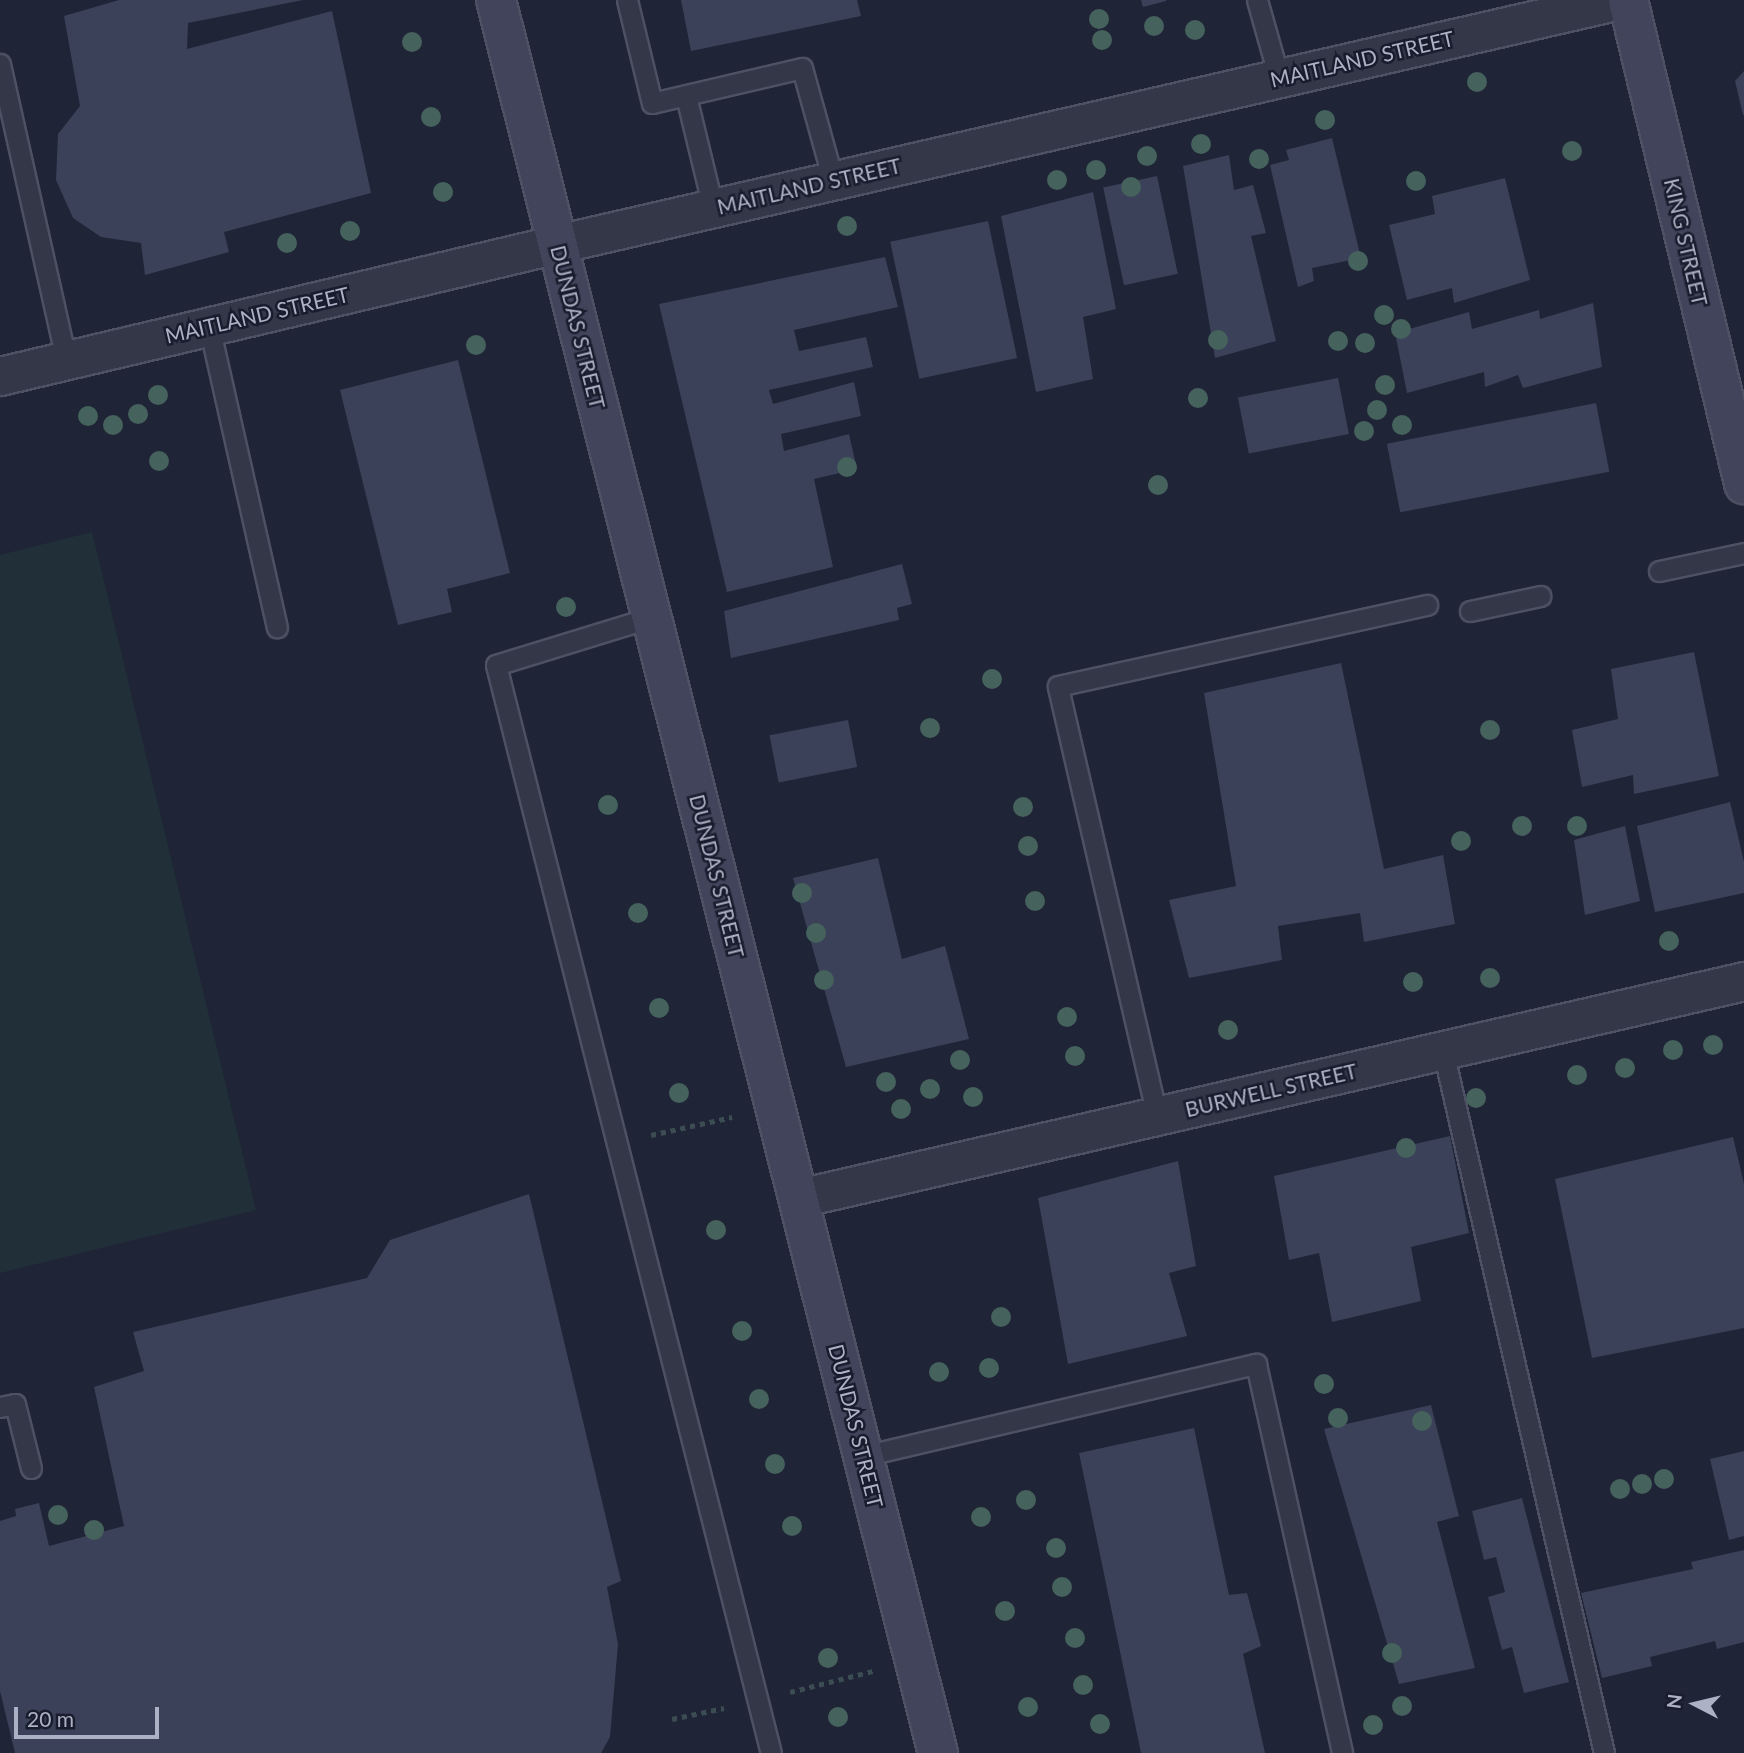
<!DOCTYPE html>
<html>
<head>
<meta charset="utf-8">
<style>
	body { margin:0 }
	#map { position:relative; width:1744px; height:1753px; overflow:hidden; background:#1f2437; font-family:Lato,sans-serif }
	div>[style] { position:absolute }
	.green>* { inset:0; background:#213038 }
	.building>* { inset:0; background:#3b4158; transform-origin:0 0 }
	.path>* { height:4.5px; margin-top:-2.25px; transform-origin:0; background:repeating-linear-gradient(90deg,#3c4c53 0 5px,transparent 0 10px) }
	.roads { filter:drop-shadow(2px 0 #4d5163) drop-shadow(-2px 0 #4d5163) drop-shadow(0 2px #4d5163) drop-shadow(0 -2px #4d5163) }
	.service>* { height:19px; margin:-9.5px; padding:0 9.5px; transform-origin:9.5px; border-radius:9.5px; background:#333748 }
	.minor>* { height:37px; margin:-18.5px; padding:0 18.5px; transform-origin:18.5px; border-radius:18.5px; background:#333748 }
	.secondary>* { height:38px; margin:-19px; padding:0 19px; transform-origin:19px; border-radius:19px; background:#41445b }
	.trees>* { width:20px; height:20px; margin:-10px; border-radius:50%; background:#45625c }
	span { translate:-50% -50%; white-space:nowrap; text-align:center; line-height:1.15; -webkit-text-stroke:5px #181c2c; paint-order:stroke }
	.street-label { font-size:21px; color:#adb1c5 }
	.north { position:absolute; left:1660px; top:1669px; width:70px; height:70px; -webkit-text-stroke:5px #181c2c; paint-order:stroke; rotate:277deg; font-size:19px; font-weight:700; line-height:28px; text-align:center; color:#adb1c5 }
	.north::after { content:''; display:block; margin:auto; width:24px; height:32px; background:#adb1c5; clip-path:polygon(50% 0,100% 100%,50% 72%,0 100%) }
	.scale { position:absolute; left:14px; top:1707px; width:145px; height:32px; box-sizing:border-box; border:4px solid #adb1c5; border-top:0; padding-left:9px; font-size:21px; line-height:24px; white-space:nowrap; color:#adb1c5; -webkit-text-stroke:5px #181c2c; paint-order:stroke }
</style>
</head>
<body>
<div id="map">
	<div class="green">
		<i style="clip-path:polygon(92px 532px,256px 1210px,0 1273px,0 555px)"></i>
	</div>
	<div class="building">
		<i style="clip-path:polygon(119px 0,303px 0,188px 23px,187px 49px,332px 11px,371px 193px,224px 232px,229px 252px,145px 275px,141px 243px,101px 237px,73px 218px,56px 180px,58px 134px,80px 106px,64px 16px)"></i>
		<i style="clip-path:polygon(681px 0,857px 0,861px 16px,691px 51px)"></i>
		<i style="clip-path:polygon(1141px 0,1166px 0,1166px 1px,1143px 7px)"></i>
		<i style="clip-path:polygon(1744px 71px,1744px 115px,1743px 115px,1735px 81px)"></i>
		<i style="clip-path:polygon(1332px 138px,1361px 258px,1312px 268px,1314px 281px,1298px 287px,1270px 165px,1289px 160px,1286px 150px)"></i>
		<i style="clip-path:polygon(1229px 155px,1234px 190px,1253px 185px,1266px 233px,1251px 236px,1276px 341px,1215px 358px,1183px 166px)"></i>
		<i style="left:1157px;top:176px;width:100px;height:55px;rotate:78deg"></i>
		<i style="clip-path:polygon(1505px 178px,1530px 280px,1454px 303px,1452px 288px,1407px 300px,1389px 225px,1435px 214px,1432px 196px)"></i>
		<i style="clip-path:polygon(1093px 192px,1116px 309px,1083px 317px,1093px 379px,1036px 392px,1001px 216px)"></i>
		<i style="left:988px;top:221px;width:140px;height:100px;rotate:78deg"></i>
		<i style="clip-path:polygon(885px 257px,898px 307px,794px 330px,799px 351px,866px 337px,873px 367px,769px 390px,773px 404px,854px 382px,861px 416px,781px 434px,784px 451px,849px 434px,857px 469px,814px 479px,833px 567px,727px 592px,659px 304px)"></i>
		<i style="clip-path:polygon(1593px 303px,1602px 367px,1523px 388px,1518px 375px,1485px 387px,1484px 372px,1407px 393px,1395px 333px,1469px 312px,1472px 329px,1539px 310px,1540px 319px)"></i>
		<i style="clip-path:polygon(458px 360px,510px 573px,447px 589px,452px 612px,398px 625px,340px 390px)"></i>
		<i style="left:1338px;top:378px;width:57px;height:102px;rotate:79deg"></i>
		<i style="left:1596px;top:403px;width:70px;height:213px;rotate:79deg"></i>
		<i style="clip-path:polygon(902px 564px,912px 604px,897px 608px,899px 620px,731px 658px,724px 611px)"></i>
		<i style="clip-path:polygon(1694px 652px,1719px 776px,1634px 794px,1633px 775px,1582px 787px,1572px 730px,1618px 719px,1611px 669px)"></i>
		<i style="clip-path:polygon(1341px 663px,1384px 869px,1443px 855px,1455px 924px,1364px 942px,1360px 913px,1278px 926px,1282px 960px,1189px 978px,1169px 900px,1236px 886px,1204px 693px)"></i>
		<i style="left:848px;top:720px;width:48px;height:80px;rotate:79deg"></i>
		<i style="clip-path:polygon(1730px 802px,1744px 862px,1744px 893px,1655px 912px,1637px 826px)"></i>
		<i style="clip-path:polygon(1625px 826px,1640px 901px,1585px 915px,1574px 840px)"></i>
		<i style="clip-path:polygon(878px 858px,902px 959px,945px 946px,969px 1039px,846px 1067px,793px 878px)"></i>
		<i style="clip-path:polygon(1450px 1136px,1469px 1233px,1411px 1247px,1421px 1301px,1332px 1322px,1319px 1253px,1289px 1260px,1274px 1176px)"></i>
		<i style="clip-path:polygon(1733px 1137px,1744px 1184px,1744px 1328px,1592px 1358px,1555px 1179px)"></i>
		<i style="clip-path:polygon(1178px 1161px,1196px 1266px,1169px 1273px,1187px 1336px,1068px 1364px,1038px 1198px)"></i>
		<i style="clip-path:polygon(529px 1194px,621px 1581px,607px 1587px,618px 1644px,610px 1737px,601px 1753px,15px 1753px,0 1691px,0 1521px,16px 1516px,15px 1509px,39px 1503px,49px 1546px,124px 1526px,94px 1387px,144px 1371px,133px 1332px,367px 1278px,390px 1240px)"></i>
		<i style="clip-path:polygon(1431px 1405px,1459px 1516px,1437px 1522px,1475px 1668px,1399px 1684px,1324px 1429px)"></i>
		<i style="clip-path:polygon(1194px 1428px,1229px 1595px,1247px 1593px,1261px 1646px,1243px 1654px,1265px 1753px,1141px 1753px,1079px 1453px)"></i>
		<i style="clip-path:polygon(1744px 1451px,1744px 1536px,1729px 1540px,1710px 1459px)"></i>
		<i style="clip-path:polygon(1522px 1498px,1569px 1682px,1524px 1693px,1512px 1647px,1502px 1650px,1488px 1597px,1505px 1592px,1496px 1557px,1484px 1560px,1472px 1511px)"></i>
		<i style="clip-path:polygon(1744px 1550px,1744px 1642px,1717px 1649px,1715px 1641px,1650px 1657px,1652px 1666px,1602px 1678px,1581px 1593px,1693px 1569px,1691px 1562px)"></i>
	</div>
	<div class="path">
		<i style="left:651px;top:1135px;width:83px;rotate:-12.5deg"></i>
		<i style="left:790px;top:1692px;width:86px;rotate:-14.2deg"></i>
		<i style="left:672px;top:1719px;width:53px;rotate:-11.9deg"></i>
	</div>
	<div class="roads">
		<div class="service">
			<i style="left:627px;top:0;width:106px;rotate:76.4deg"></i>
			<i style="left:652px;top:103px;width:154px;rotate:-13.1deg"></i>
			<i style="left:802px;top:68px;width:116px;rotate:74.5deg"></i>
			<i style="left:1257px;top:0;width:81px;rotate:74.2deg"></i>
			<i style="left:0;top:64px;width:303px;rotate:77.4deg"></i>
			<i style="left:686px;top:96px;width:115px;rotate:76.4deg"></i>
			<i style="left:209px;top:326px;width:309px;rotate:77.3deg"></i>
			<i style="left:1659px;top:571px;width:87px;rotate:-12deg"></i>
			<i style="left:1470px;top:611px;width:72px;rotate:-12.1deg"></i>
			<i style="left:652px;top:617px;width:163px;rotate:162.9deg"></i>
			<i style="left:496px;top:665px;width:1122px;rotate:75.82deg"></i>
			<i style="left:1443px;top:1051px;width:720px;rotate:77.08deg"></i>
			<i style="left:1157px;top:1116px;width:441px;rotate:-103deg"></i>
			<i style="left:1058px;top:686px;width:378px;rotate:-12.4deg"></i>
			<i style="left:0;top:1407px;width:15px;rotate:-11deg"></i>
			<i style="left:15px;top:1404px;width:66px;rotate:76deg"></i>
			<i style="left:863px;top:1456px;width:404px;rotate:-13.2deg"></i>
			<i style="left:1256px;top:1364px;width:398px;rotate:77.5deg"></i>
		</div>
		<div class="minor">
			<i style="left:0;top:376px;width:572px;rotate:-13.33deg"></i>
			<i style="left:557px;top:244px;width:1091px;rotate:-12.93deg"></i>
			<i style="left:799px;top:1198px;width:970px;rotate:-12.93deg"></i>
		</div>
		<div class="secondary">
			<i style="left:496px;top:0;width:1808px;rotate:75.85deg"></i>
			<i style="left:1628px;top:0;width:498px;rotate:76.5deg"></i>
		</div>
	</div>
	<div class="trees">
		<i style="left:1099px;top:19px"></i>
		<i style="left:1154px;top:26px"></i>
		<i style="left:1195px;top:30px"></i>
		<i style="left:1102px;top:40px"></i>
		<i style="left:412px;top:42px"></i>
		<i style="left:1477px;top:82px"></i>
		<i style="left:431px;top:117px"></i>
		<i style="left:1325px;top:120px"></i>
		<i style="left:1201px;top:144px"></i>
		<i style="left:1572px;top:151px"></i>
		<i style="left:1147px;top:156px"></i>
		<i style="left:1259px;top:159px"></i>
		<i style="left:1096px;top:170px"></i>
		<i style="left:1057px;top:180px"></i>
		<i style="left:1416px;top:181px"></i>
		<i style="left:1131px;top:187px"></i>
		<i style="left:443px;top:192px"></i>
		<i style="left:847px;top:226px"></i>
		<i style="left:350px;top:231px"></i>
		<i style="left:287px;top:243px"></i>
		<i style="left:1358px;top:261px"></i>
		<i style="left:1384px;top:315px"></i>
		<i style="left:1401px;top:329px"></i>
		<i style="left:1218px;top:340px"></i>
		<i style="left:1338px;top:341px"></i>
		<i style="left:1365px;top:343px"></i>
		<i style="left:476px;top:345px"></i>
		<i style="left:1385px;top:385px"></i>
		<i style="left:158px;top:395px"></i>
		<i style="left:1198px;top:398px"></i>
		<i style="left:1377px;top:410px"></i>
		<i style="left:138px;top:414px"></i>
		<i style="left:88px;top:416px"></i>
		<i style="left:113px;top:425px"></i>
		<i style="left:1402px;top:425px"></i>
		<i style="left:1364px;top:431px"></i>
		<i style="left:159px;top:461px"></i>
		<i style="left:847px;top:467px"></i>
		<i style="left:1158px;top:485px"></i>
		<i style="left:566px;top:607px"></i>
		<i style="left:992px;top:679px"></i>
		<i style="left:930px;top:728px"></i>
		<i style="left:1490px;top:730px"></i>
		<i style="left:608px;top:805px"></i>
		<i style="left:1023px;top:807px"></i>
		<i style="left:1522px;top:826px"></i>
		<i style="left:1577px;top:826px"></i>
		<i style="left:1461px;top:841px"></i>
		<i style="left:1028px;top:846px"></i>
		<i style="left:802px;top:893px"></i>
		<i style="left:1035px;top:901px"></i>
		<i style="left:638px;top:913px"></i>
		<i style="left:816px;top:933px"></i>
		<i style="left:1669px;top:941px"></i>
		<i style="left:1490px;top:978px"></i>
		<i style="left:824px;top:980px"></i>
		<i style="left:1413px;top:982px"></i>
		<i style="left:659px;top:1008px"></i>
		<i style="left:1067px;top:1017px"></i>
		<i style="left:1228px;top:1030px"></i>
		<i style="left:1713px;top:1045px"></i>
		<i style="left:1673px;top:1050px"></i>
		<i style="left:1075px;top:1056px"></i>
		<i style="left:960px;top:1060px"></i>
		<i style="left:1625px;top:1068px"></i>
		<i style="left:1577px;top:1075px"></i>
		<i style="left:886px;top:1082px"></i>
		<i style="left:930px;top:1089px"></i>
		<i style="left:679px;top:1093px"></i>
		<i style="left:973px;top:1097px"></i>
		<i style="left:1476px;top:1098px"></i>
		<i style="left:901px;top:1109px"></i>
		<i style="left:1406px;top:1148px"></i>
		<i style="left:716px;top:1230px"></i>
		<i style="left:1001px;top:1317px"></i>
		<i style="left:742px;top:1331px"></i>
		<i style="left:989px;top:1368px"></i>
		<i style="left:939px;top:1372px"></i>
		<i style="left:1324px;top:1384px"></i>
		<i style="left:759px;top:1399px"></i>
		<i style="left:1338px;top:1418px"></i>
		<i style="left:1422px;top:1421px"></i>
		<i style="left:775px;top:1464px"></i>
		<i style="left:1664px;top:1479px"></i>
		<i style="left:1642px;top:1484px"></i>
		<i style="left:1620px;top:1489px"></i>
		<i style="left:1026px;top:1500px"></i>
		<i style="left:58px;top:1515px"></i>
		<i style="left:981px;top:1517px"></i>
		<i style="left:792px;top:1526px"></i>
		<i style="left:94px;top:1530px"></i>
		<i style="left:1056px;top:1548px"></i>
		<i style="left:1062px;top:1587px"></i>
		<i style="left:1005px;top:1611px"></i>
		<i style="left:1075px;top:1638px"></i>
		<i style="left:1392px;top:1653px"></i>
		<i style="left:828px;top:1658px"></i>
		<i style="left:1083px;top:1685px"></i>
		<i style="left:1402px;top:1706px"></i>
		<i style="left:1028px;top:1707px"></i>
		<i style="left:838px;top:1717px"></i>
		<i style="left:1100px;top:1724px"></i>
		<i style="left:1373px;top:1725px"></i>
	</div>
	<div class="street-label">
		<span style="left:1362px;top:59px;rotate:-13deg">MAITLAND STREET</span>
		<span style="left:809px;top:186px;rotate:-13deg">MAITLAND STREET</span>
		<span style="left:1686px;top:242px;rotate:77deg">KING STREET</span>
		<span style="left:257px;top:315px;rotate:-13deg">MAITLAND STREET</span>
		<span style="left:578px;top:327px;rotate:76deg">DUNDAS STREET</span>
		<span style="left:717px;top:876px;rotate:76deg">DUNDAS STREET</span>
		<span style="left:1271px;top:1090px;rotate:-13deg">BURWELL STREET</span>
		<span style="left:856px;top:1426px;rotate:76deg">DUNDAS STREET</span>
	</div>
	<div class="north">N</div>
	<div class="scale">20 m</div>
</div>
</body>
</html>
